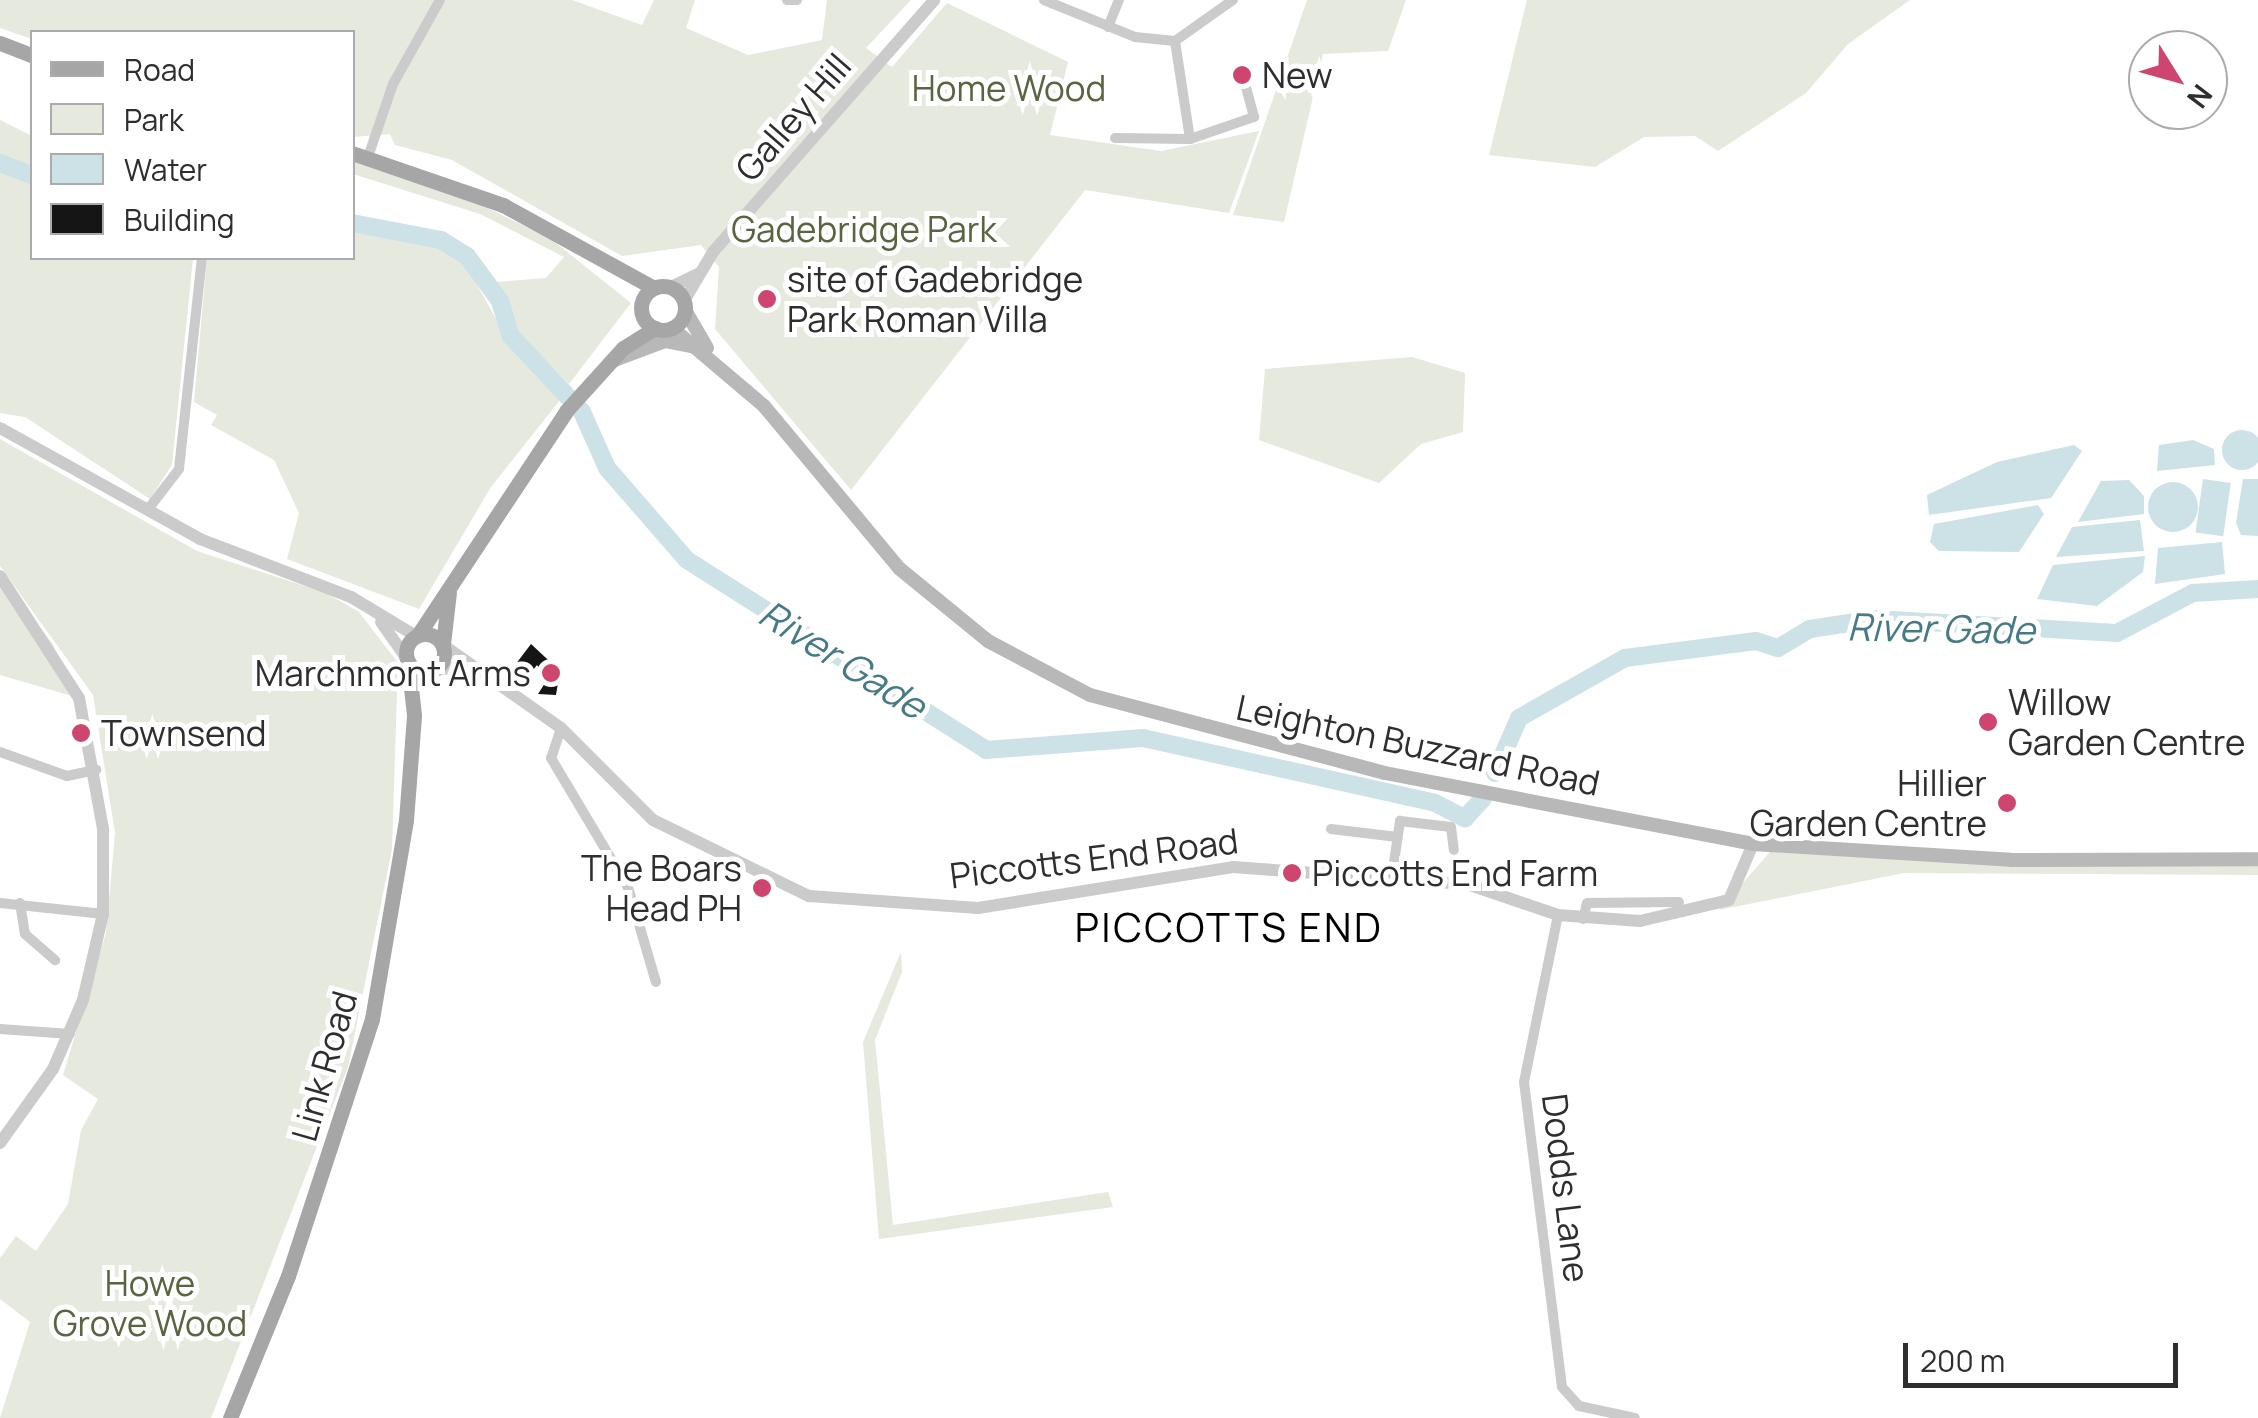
<!DOCTYPE html>
<html>
<head>
<meta charset="utf-8">
<style>
	body { margin:0 }
	#map { position:relative; width:2258px; height:1418px; overflow:hidden; background:#fff; font-family:Manrope,sans-serif }
	div>[style] { position:absolute }
	.green>* { inset:0; background:#e6e9dd }
	.water>* { inset:0; background:#cce2e7; transform-origin:0 0 }
	.round { border-radius:50% }
	.river>* { height:18px; margin:-9px; padding:0 9px; transform-origin:9px; border-radius:9px; background:#cce2e7 }
	.building>* { inset:0; background:#151515 }
	.minor>* { height:10px; margin:-5px; padding:0 5px; transform-origin:5px; border-radius:5px; background:#cbcbcb }
	.tertiary>* { height:12px; margin:-6px; padding:0 6px; transform-origin:6px; border-radius:6px; background:#cbcbcb }
	.secondary>* { height:14px; margin:-7px; padding:0 7px; transform-origin:7px; border-radius:7px; background:#b8b8b8 }
	.primary>* { height:15px; margin:-7.5px; padding:0 7.5px; transform-origin:7.5px; border-radius:7.5px; background:#a6a6a6 }
	.primary>.ring { margin:-7.5px; padding:0; box-sizing:content-box; background:none; border:15px solid #a6a6a6; border-radius:50% }
	.dots>* { width:28px; height:28px; translate:-50% -50%; box-sizing:border-box; border:5px solid #fff; border-radius:50% }
	span { translate:-50% -50%; white-space:nowrap; text-align:center; line-height:1.15; -webkit-text-stroke:10px #fff; paint-order:stroke }
	.poi-label { font-size:35px; color:#2e2e2e }
	.left { translate:0 -50%; text-align:left }
	.right { translate:-100% -50%; text-align:right }
	.park-label { font-size:35px; color:#596441 }
	.street-label { font-size:35px; color:#2e2e2e }
	.water-label { font-size:38px; color:#467b85; font-style:italic }
	.quarter-label { font-size:40px; color:#000; letter-spacing:2.5px }
	.legend { position:absolute; left:30px; top:30px; width:325px; height:230px; box-sizing:border-box; background:#fff; border:2px solid #ababab; margin:0; padding:12px 18px; list-style:none; font-size:30px; color:#2e2e2e }
	.legend li { display:flex; align-items:center; gap:20px; height:50px }
	.legend b { width:50px; border:2px solid #ababab }
	.north { position:absolute; left:2128px; top:30px; width:100px; height:100px; box-sizing:border-box; background:#fff; border:2px solid #ababab; border-radius:50%; rotate:127deg; font-size:28px; font-weight:700; line-height:40px; text-align:center; color:#2e2e2e }
	.north::after { content:''; display:block; margin:auto; width:35px; height:45px; background:#ce466f; clip-path:polygon(50% 0,100% 100%,50% 72%,0 100%) }
	.scale { position:absolute; left:1903px; top:1343px; width:275px; height:45px; box-sizing:border-box; border:5px solid #2e2e2e; border-top:0; padding-left:12px; font-size:30px; line-height:35px; white-space:nowrap; color:#2e2e2e; -webkit-text-stroke:8px #fff; paint-order:stroke }
</style>
</head>
<body>
<div id="map">
	<div class="green">
		<i style="clip-path:polygon(0 0,572px 0,642px 25px,654px 0,695px 0,686px 28px,748px 55px,822px 40px,827px 0,911px 0,866px 48px,892px 67px,947px 3px,1068px 62px,1050px 135px,1161px 151px,1259px 131px,1229px 213px,1085px 190px,851px 490px,715px 329px,719px 267px,701px 245px,622px 256px,452px 160px,395px 145px,390px 134px,353px 137px,352px 32px,32px 39px,0 28px)"></i>
		<i style="clip-path:polygon(1307px 0,1406px 0,1388px 51px,1323px 54px,1284px 222px,1233px 215px)"></i>
		<i style="clip-path:polygon(1527px 0,1910px 0,1848px 44px,1806px 93px,1718px 151px,1695px 136px,1644px 137px,1595px 167px,1489px 155px)"></i>
		<i style="clip-path:polygon(0 120px,32px 136px,32px 258px,193px 258px,172px 465px,150px 499px,25px 417px,0 413px)"></i>
		<i style="clip-path:polygon(353px 159px,455px 192px,551px 239px,631px 303px,569px 384px,519px 334px,496px 282px,546px 278px,564px 257px,480px 214px,353px 174px)"></i>
		<i style="clip-path:polygon(353px 225px,433px 241px,462px 258px,510px 344px,568px 390px,491px 487px,419px 609px,287px 559px,299px 513px,274px 460px,211px 425px,217px 415px,194px 402px,207px 258px,352px 258px)"></i>
		<i style="clip-path:polygon(1412px 357px,1465px 373px,1463px 432px,1421px 444px,1379px 483px,1259px 440px,1265px 369px)"></i>
		<i style="clip-path:polygon(0 439px,197px 551px,326px 593px,359px 612px,398px 663px,392px 849px,348px 1067px,211px 1418px,0 1418px,30px 1322px,0 1299px,0 1258px,16px 1236px,36px 1251px,68px 1204px,81px 1130px,98px 1099px,63px 1075px,106px 933px,115px 833px,93px 695px,0 566px)"></i>
		<i style="clip-path:polygon(0 576px,52px 643px,79px 698px,0 675px)"></i>
		<i style="clip-path:polygon(1770px 852px,2026px 866px,2258px 863px,2258px 875px,1904px 873px,1719px 910px)"></i>
		<i style="clip-path:polygon(901px 952px,902px 972px,875px 1040px,893px 1225px,1108px 1192px,1113px 1207px,879px 1239px,863px 1042px)"></i>
	</div>
	<div class="water">
		<i class="round" style="left:2222px;top:430px;width:40px;height:40px"></i>
		<i style="clip-path:polygon(2193px 440px,2214px 449px,2215px 465px,2157px 471px,2159px 445px)"></i>
		<i style="clip-path:polygon(2074px 445px,2082px 451px,2051px 498px,1929px 515px,1927px 495px,1997px 462px)"></i>
		<i style="left:2203px;top:479px;width:28px;height:54px;rotate:8deg"></i>
		<i style="clip-path:polygon(2243px 479px,2258px 479px,2258px 536px,2241px 535px,2236px 523px)"></i>
		<i style="clip-path:polygon(2129px 480px,2144px 496px,2144px 514px,2078px 522px,2101px 481px)"></i>
		<i class="round" style="left:2148px;top:482px;width:50px;height:50px"></i>
		<i style="clip-path:polygon(2038px 505px,2044px 514px,2019px 552px,1939px 551px,1930px 542px,1934px 524px)"></i>
		<i style="clip-path:polygon(2140px 520px,2144px 551px,2056px 557px,2072px 527px)"></i>
		<i style="clip-path:polygon(2222px 542px,2225px 574px,2155px 584px,2158px 548px)"></i>
		<i style="clip-path:polygon(2145px 556px,2143px 572px,2097px 606px,2037px 599px,2053px 565px)"></i>
	</div>
	<div class="river">
		<i style="left:0;top:163px;width:34px;rotate:21deg"></i>
		<i style="left:352px;top:223px;width:91px;rotate:10.8deg"></i>
		<i style="left:441px;top:240px;width:31px;rotate:32deg"></i>
		<i style="left:467px;top:256px;width:56px;rotate:53.7deg"></i>
		<i style="left:500px;top:301px;width:37px;rotate:73deg"></i>
		<i style="left:511px;top:336px;width:104px;rotate:46.9deg"></i>
		<i style="left:582px;top:412px;width:61px;rotate:65.9deg"></i>
		<i style="left:607px;top:468px;width:122px;rotate:49deg"></i>
		<i style="left:687px;top:560px;width:354px;rotate:32.4deg"></i>
		<i style="left:986px;top:750px;width:157px;rotate:-4.4deg"></i>
		<i style="left:1143px;top:738px;width:299px;rotate:12.5deg"></i>
		<i style="left:1435px;top:803px;width:34px;rotate:27deg"></i>
		<i style="left:1465px;top:818px;width:26px;rotate:-47deg"></i>
		<i style="left:1495px;top:773px;width:60px;rotate:-66.4deg"></i>
		<i style="left:1519px;top:718px;width:122px;rotate:-29.5deg"></i>
		<i style="left:1625px;top:658px;width:132px;rotate:-7.4deg"></i>
		<i style="left:1756px;top:641px;width:23px;rotate:18deg"></i>
		<i style="left:1778px;top:648px;width:37px;rotate:-31deg"></i>
		<i style="left:1810px;top:629px;width:66px;rotate:-8.7deg"></i>
		<i style="left:1875px;top:619px;width:242px;rotate:3.3deg"></i>
		<i style="left:2117px;top:633px;width:86px;rotate:-27.8deg"></i>
		<i style="left:2193px;top:593px;width:65px;rotate:-3.5deg"></i>
	</div>
	<div class="building">
		<i style="clip-path:polygon(531px 644px,560px 671px,556px 695px,538px 694px,547px 680px,537px 665px,526px 679px,512px 669px)"></i>
	</div>
	<div class="minor">
		<i style="left:787px;top:0;width:10px"></i>
		<i style="left:1044px;top:0;width:98px;rotate:22.1deg"></i>
		<i style="left:1135px;top:37px;width:40px;rotate:5.7deg"></i>
		<i style="left:1175px;top:41px;width:71px;rotate:-35.3deg"></i>
		<i style="left:1108px;top:27px;width:29px;rotate:-68deg"></i>
		<i style="left:1175px;top:41px;width:99px;rotate:81.3deg"></i>
		<i style="left:1115px;top:138px;width:75px;rotate:0.8deg"></i>
		<i style="left:1190px;top:139px;width:68px;rotate:-19deg"></i>
		<i style="left:1254px;top:117px;width:38px;rotate:-105deg"></i>
		<i style="left:368px;top:157px;width:77px;rotate:-71.1deg"></i>
		<i style="left:393px;top:84px;width:96px;rotate:-60.8deg"></i>
		<i style="left:149px;top:508px;width:49px;rotate:-52.4deg"></i>
		<i style="left:179px;top:469px;width:212px;rotate:-83.8deg"></i>
		<i style="left:561px;top:728px;width:32px;rotate:108deg"></i>
		<i style="left:551px;top:758px;width:150px;rotate:59.2deg"></i>
		<i style="left:628px;top:887px;width:99px;rotate:73.6deg"></i>
		<i style="left:0;top:752px;width:71px;rotate:19.7deg"></i>
		<i style="left:67px;top:776px;width:30px;rotate:-12deg"></i>
		<i style="left:1331px;top:829px;width:67px;rotate:6.8deg"></i>
		<i style="left:1392px;top:876px;width:56px;rotate:-81.7deg"></i>
		<i style="left:1400px;top:821px;width:51px;rotate:6.7deg"></i>
		<i style="left:1451px;top:827px;width:23px;rotate:83deg"></i>
		<i style="left:0;top:903px;width:104px;rotate:6.1deg"></i>
		<i style="left:20px;top:903px;width:31px;rotate:81deg"></i>
		<i style="left:25px;top:934px;width:40px;rotate:41deg"></i>
		<i style="left:1558px;top:915px;width:170px;rotate:101.5deg"></i>
		<i style="left:1524px;top:1082px;width:307px;rotate:82.9deg"></i>
		<i style="left:1562px;top:1387px;width:25px;rotate:48deg"></i>
		<i style="left:1579px;top:1406px;width:57px;rotate:12.1deg"></i>
		<i style="left:1583px;top:919px;width:16px;rotate:-76deg"></i>
		<i style="left:1587px;top:903px;width:92px;rotate:-0.6deg"></i>
		<i style="left:0;top:1029px;width:70px;rotate:4.1deg"></i>
	</div>
	<div class="tertiary">
		<i style="left:671px;top:287px;width:30px;rotate:-26deg"></i>
		<i style="left:684px;top:301px;width:57px;rotate:-59.4deg"></i>
		<i style="left:713px;top:252px;width:335px;rotate:-48.7deg"></i>
		<i style="left:0;top:428px;width:229px;rotate:29deg"></i>
		<i style="left:200px;top:539px;width:162px;rotate:21deg"></i>
		<i style="left:351px;top:597px;width:76px;rotate:31deg"></i>
		<i style="left:0;top:576px;width:145px;rotate:57.1deg"></i>
		<i style="left:79px;top:698px;width:133px;rotate:79.6deg"></i>
		<i style="left:103px;top:829px;width:85px;rotate:90deg"></i>
		<i style="left:103px;top:914px;width:88px;rotate:103.1deg"></i>
		<i style="left:83px;top:1000px;width:75px;rotate:113.5deg"></i>
		<i style="left:53px;top:1069px;width:91px;rotate:125.6deg"></i>
		<i style="left:381px;top:622px;width:45px;rotate:54.9deg"></i>
		<i style="left:443px;top:645px;width:144px;rotate:35.1deg"></i>
		<i style="left:561px;top:728px;width:130px;rotate:45deg"></i>
		<i style="left:653px;top:820px;width:174px;rotate:26deg"></i>
		<i style="left:809px;top:896px;width:169px;rotate:4.1deg"></i>
		<i style="left:978px;top:908px;width:258px;rotate:-9.1deg"></i>
		<i style="left:1233px;top:867px;width:235px;rotate:4.2deg"></i>
		<i style="left:1467px;top:884px;width:96px;rotate:18.8deg"></i>
		<i style="left:1558px;top:915px;width:82px;rotate:4.2deg"></i>
		<i style="left:1640px;top:921px;width:91px;rotate:-13.3deg"></i>
		<i style="left:1729px;top:900px;width:61px;rotate:-66.8deg"></i>
		<i style="left:435px;top:670px;width:34px;rotate:-8deg"></i>
	</div>
	<div class="secondary">
		<i style="left:685px;top:310px;width:44px;rotate:59.9deg"></i>
		<i style="left:672px;top:328px;width:121px;rotate:40.3deg"></i>
		<i style="left:764px;top:406px;width:212px;rotate:50.2deg"></i>
		<i style="left:900px;top:569px;width:114px;rotate:39.3deg"></i>
		<i style="left:988px;top:641px;width:115px;rotate:27.9deg"></i>
		<i style="left:1090px;top:695px;width:305px;rotate:14.8deg"></i>
		<i style="left:1385px;top:773px;width:375px;rotate:10.9deg"></i>
		<i style="left:1753px;top:844px;width:258px;rotate:3.5deg"></i>
		<i style="left:2011px;top:860px;width:247px;rotate:-0.2deg"></i>
		<i style="left:612px;top:361px;width:57px;rotate:-20.7deg"></i>
		<i style="left:665px;top:341px;width:32px;rotate:11deg"></i>
	</div>
	<div class="primary">
		<i style="left:0;top:43px;width:34px;rotate:21deg"></i>
		<i style="left:352px;top:153px;width:160px;rotate:19deg"></i>
		<i style="left:503px;top:205px;width:172px;rotate:28.8deg"></i>
		<i class="ring" style="left:641px;top:286px;width:29px;height:29px"></i>
		<i class="ring" style="left:406px;top:634px;width:23px;height:23px"></i>
		<i style="left:418px;top:635px;width:268px;rotate:-56.5deg"></i>
		<i style="left:566px;top:411px;width:85px;rotate:-47.9deg"></i>
		<i style="left:623px;top:348px;width:38px;rotate:-32deg"></i>
		<i style="left:443px;top:644px;width:52px;rotate:-83.4deg"></i>
		<i style="left:230px;top:1418px;width:153px;rotate:-67.8deg"></i>
		<i style="left:288px;top:1276px;width:270px;rotate:-71.9deg"></i>
		<i style="left:372px;top:1019px;width:202px;rotate:-80.3deg"></i>
		<i style="left:406px;top:820px;width:105px;rotate:-85.6deg"></i>
		<i style="left:414px;top:715px;width:54px;rotate:-96.3deg"></i>
	</div>
	<div class="dots">
		<i style="left:1242px;top:75px;background:#ce466f"></i>
		<i style="left:767px;top:299px;background:#ce466f"></i>
		<i style="left:551px;top:673px;background:#ce466f"></i>
		<i style="left:1988px;top:722px;background:#ce466f"></i>
		<i style="left:81px;top:733px;background:#ce466f"></i>
		<i style="left:2007px;top:803px;background:#ce466f"></i>
		<i style="left:1292px;top:873px;background:#ce466f"></i>
		<i style="left:762px;top:888px;background:#ce466f"></i>
	</div>
	<div class="poi-label">
		<span class="left" style="left:1262px;top:75px">New</span>
		<span class="left" style="left:787px;top:299px">site of Gadebridge<br>Park Roman Villa</span>
		<span class="right" style="left:531px;top:673px">Marchmont Arms</span>
		<span class="left" style="left:2008px;top:722px">Willow<br>Garden Centre</span>
		<span class="left" style="left:101px;top:733px">Townsend</span>
		<span class="right" style="left:1987px;top:803px">Hillier<br>Garden Centre</span>
		<span class="right" style="left:742px;top:888px">The Boars<br>Head PH</span>
		<span class="left" style="left:1312px;top:873px">Piccotts End Farm</span>
	</div>
	<div class="park-label">
		<span style="left:1009px;top:88px">Home Wood</span>
		<span style="left:864px;top:229px">Gadebridge Park</span>
		<span style="left:150px;top:1303px">Howe<br>Grove Wood</span>
	</div>
	<div class="street-label">
		<span style="left:793px;top:117px;rotate:-49deg">Galley Hill</span>
		<span style="left:1418px;top:745px;rotate:12deg">Leighton Buzzard Road</span>
		<span style="left:1094px;top:858px;rotate:-7deg">Piccotts End Road</span>
		<span style="left:324px;top:1066px;rotate:-74deg">Link Road</span>
		<span style="left:1566px;top:1188px;rotate:83deg">Dodds Lane</span>
	</div>
	<div class="water-label">
		<span style="left:1941px;top:628px;rotate:1deg">River Gade</span>
		<span style="left:843px;top:659px;rotate:32deg">River Gade</span>
	</div>
	<div class="quarter-label">
		<span style="left:1229px;top:927px">PICCOTTS END</span>
	</div>
	<ul class="legend">
	<li><b style="height:12px;background:#a6a6a6"></b>Road</li>
	<li><b style="height:28px;background:#e6e9dd"></b>Park</li>
	<li><b style="height:28px;background:#cce2e7"></b>Water</li>
	<li><b style="height:28px;background:#151515"></b>Building</li>
	</ul>
	<div class="north">N</div>
	<div class="scale">200 m</div>
</div>
</body>
</html>
